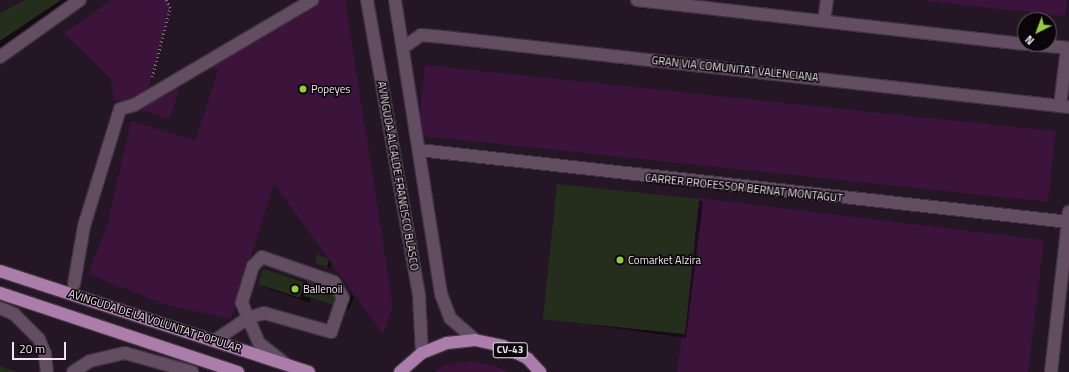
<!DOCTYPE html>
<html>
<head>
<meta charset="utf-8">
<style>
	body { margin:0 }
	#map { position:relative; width:1069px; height:372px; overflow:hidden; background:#241624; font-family:"Titillium Web",sans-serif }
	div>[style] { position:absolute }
	.green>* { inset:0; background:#3b133b; transform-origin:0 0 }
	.shadow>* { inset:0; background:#0007 }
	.building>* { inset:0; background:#252e1c; transform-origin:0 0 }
	.path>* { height:2.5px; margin-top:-1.25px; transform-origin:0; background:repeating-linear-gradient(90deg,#7d707d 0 1px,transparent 0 4px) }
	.roads { filter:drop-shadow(1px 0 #403340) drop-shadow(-1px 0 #403340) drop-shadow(0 1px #403340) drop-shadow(0 -1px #403340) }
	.minor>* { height:12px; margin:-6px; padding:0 6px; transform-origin:6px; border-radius:6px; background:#634d62 }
	.major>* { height:12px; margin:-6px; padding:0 6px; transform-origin:6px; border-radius:6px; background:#ab7daa }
	.dots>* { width:11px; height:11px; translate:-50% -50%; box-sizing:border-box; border:2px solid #0a0509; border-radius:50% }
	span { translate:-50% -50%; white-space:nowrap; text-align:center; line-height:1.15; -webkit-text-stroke:3px #0a0509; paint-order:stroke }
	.shield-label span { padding:1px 3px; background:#0a0509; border:1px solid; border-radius:3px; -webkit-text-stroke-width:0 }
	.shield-label { font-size:10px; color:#efe5ef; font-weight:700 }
	.street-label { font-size:11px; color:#efe5ef }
	.poi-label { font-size:11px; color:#efe5ef }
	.left { translate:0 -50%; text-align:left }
	.north { position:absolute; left:1017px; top:12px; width:40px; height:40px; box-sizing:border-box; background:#0a0509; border:1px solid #665f65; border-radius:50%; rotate:222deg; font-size:11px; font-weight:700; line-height:16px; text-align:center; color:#efe5ef }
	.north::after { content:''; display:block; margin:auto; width:14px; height:18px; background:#93cd3e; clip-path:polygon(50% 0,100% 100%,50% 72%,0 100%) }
	.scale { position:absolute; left:12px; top:342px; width:54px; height:18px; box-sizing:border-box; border:2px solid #efe5ef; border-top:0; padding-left:5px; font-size:12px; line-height:14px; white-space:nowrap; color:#efe5ef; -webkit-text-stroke:3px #0a0509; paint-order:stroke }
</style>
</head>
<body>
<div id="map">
	<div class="green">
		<i style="clip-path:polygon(111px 0,166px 0,170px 8px,145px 99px,134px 105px,114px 100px,111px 79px,64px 33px)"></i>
		<i style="clip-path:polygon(319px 0,345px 0,393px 306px,383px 334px,274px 184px,231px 319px,166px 305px,88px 274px,108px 222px,131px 121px,195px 141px,218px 71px,225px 74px,205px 64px)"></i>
		<i style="clip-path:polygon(917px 0,1067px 0,1065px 16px)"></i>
		<i style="left:425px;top:65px;width:634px;height:71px;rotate:6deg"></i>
		<i style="clip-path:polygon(180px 86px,170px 119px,140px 110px)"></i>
		<i style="clip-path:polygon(699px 198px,1044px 240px,1028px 372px,677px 372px)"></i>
		<i style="clip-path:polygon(470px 361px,496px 366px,508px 372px,434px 372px,444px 366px)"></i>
	</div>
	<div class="shadow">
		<i style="clip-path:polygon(26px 0,78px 0,0 52px,0 13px)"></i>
		<i style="clip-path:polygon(698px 199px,703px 202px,686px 338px,544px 318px)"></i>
		<i style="clip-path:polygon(318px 255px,331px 261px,331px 268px,316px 262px)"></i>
		<i style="clip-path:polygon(264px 270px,349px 294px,354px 297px,349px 310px,311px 298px,310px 303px,269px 289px,259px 284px)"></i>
	</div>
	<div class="building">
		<i style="clip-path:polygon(25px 0,61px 0,0 41px,0 13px)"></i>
		<i style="left:557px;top:184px;width:143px;height:136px;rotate:6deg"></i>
		<i style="clip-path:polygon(317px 254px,329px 260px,327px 267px,315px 263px)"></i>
		<i style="left:263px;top:269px;width:44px;height:16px;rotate:18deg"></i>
		<i style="left:308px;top:280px;width:43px;height:16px;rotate:18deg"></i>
		<i style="clip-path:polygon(0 366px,17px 372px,0 372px)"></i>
	</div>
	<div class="path">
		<i style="left:152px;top:77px;width:71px;rotate:-75.4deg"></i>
		<i style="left:170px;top:8px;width:9px;rotate:-117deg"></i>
	</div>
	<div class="roads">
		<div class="minor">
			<i style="left:367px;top:0;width:301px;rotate:80deg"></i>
			<i style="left:419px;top:296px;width:57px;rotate:87deg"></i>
			<i style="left:395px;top:0;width:298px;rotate:81.1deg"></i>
			<i style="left:441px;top:294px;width:26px;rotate:69deg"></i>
			<i style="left:450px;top:318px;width:33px;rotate:41deg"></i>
			<i style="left:637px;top:0;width:390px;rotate:6.5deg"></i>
			<i style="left:824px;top:21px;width:21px;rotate:-82deg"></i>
			<i style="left:1029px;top:44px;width:40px;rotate:5.7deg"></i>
			<i style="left:404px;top:47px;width:21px;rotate:-35deg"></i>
			<i style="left:421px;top:35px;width:22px;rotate:5deg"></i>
			<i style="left:443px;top:37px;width:630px;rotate:6.38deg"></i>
			<i style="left:0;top:57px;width:98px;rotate:-35.5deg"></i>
			<i style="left:1060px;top:106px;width:58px;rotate:-83.1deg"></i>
			<i style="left:419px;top:150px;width:654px;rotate:6.32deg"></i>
			<i style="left:74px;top:284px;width:59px;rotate:-80.2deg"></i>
			<i style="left:84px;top:226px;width:122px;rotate:-72.9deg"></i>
			<i style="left:120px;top:109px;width:15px;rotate:-16deg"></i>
			<i style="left:134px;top:105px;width:207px;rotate:-30.5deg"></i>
			<i style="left:0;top:308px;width:15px;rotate:23deg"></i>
			<i style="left:14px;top:314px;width:35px;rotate:45deg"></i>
			<i style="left:39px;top:339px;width:16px;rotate:68deg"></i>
			<i style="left:45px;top:354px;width:18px;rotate:84deg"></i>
			<i style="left:214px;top:341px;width:41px;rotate:-34.1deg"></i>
			<i style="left:248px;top:318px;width:17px;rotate:-17deg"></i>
			<i style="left:264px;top:313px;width:70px;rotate:15.8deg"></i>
			<i style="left:331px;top:332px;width:36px;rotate:-71deg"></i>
			<i style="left:343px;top:298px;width:18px;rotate:-119deg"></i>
			<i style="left:334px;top:282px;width:76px;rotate:-160.9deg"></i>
			<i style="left:262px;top:257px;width:13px;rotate:135deg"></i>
			<i style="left:253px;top:266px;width:39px;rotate:107deg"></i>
			<i style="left:242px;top:303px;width:16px;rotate:68deg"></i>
			<i style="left:248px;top:318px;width:17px;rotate:66deg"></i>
			<i style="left:255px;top:334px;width:10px;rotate:66deg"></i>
			<i style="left:259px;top:343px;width:34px;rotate:38deg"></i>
			<i style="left:73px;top:372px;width:20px;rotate:-33deg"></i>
			<i style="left:90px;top:361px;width:36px;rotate:-13deg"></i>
			<i style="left:125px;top:353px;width:70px;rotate:15.8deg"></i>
			<i style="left:1051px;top:372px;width:161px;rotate:-83.6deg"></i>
		</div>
		<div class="major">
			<i style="left:0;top:271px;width:325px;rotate:18.1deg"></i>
			<i style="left:0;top:293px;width:251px;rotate:18.4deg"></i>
			<i style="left:400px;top:372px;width:29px;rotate:-41deg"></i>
			<i style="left:422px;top:353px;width:27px;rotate:-22deg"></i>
			<i style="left:447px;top:343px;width:28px;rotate:-6deg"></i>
			<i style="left:475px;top:340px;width:29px;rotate:12deg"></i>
			<i style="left:503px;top:346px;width:28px;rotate:27deg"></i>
			<i style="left:528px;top:359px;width:18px;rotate:47deg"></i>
		</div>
	</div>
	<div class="dots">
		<i style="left:303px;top:89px;background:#93cd3e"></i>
		<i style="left:620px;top:260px;background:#93cd3e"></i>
		<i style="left:295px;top:289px;background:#93cd3e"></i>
	</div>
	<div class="shield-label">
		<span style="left:510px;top:350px">CV-43</span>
	</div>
	<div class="street-label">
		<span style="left:735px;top:69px;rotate:6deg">GRAN VIA COMUNITAT VALENCIANA</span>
		<span style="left:398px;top:176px;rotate:80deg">AVINGUDA ALCALDE FRANCISCO BLASCO</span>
		<span style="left:744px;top:188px;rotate:6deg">CARRER PROFESSOR BERNAT MONTAGUT</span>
		<span style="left:155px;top:321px;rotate:18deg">AVINGUDA DE LA VOLUNTAT POPULAR</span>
	</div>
	<div class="poi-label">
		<span class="left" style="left:311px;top:89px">Popeyes</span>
		<span class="left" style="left:628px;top:260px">Comarket Alzira</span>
		<span class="left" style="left:303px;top:289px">Ballenoil</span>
	</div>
	<div class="north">N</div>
	<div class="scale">20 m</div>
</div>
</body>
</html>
